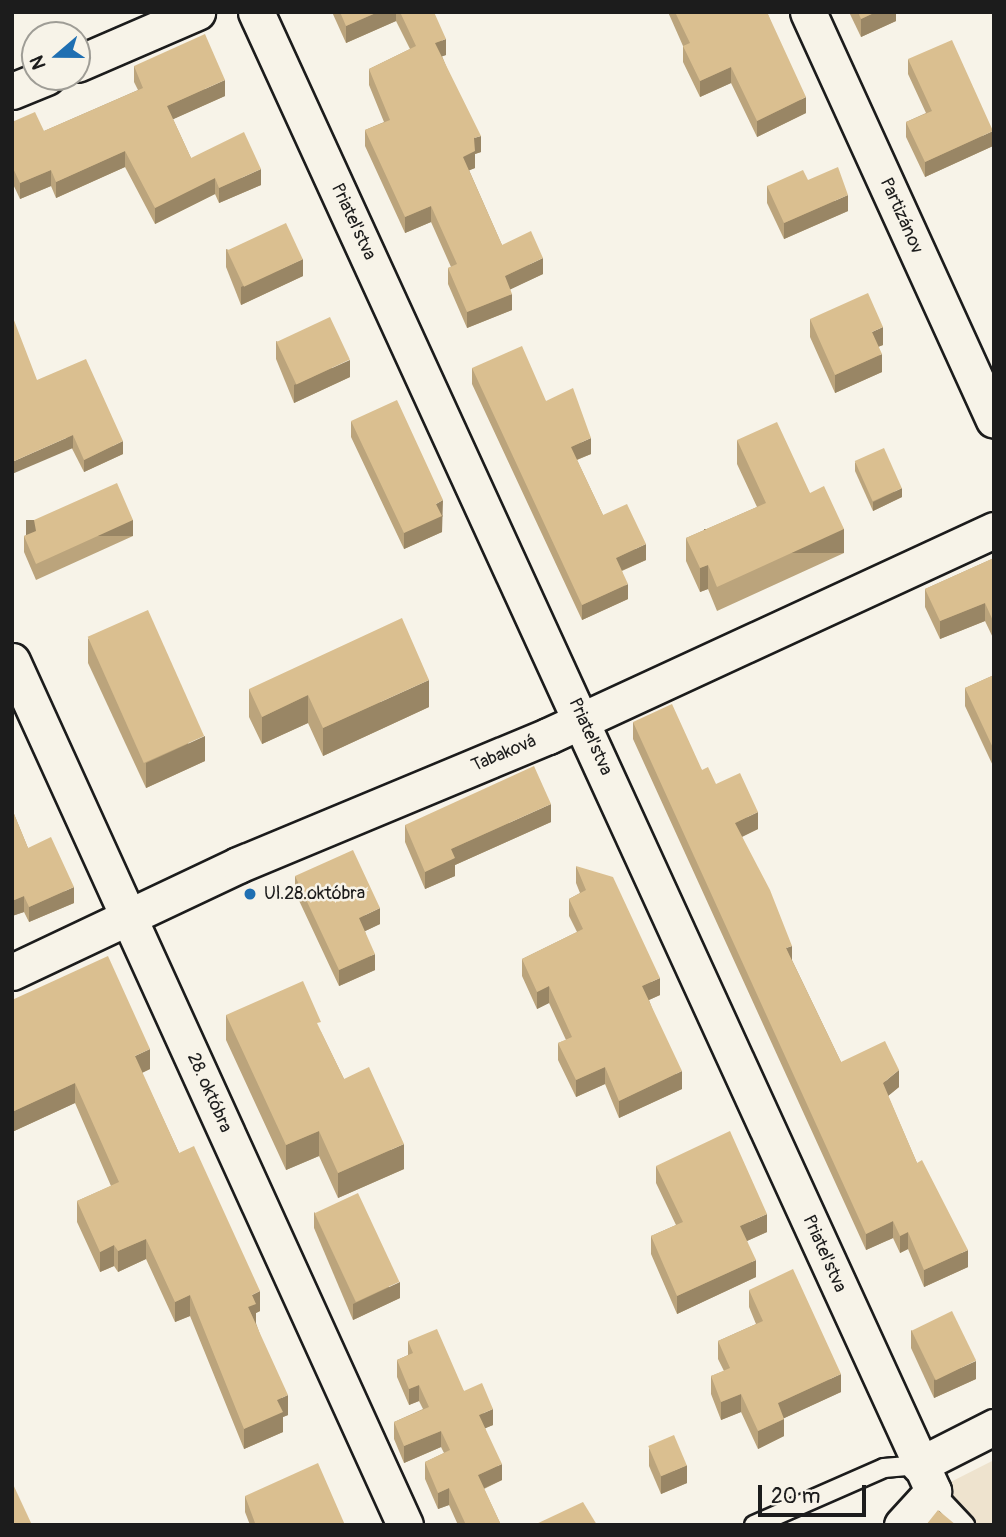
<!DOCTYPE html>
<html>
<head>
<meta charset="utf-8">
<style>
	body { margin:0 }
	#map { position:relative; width:1006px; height:1537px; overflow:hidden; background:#f7f3e8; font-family:Pangolin,sans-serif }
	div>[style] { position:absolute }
	.built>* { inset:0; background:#eee3ce }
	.roads { filter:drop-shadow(2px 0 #1c1c1c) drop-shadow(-2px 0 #1c1c1c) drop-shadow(0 2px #1c1c1c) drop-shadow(0 -2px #1c1c1c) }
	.service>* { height:18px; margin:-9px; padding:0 9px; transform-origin:9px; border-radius:9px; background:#f7f3e8 }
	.minor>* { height:35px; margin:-17.5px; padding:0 17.5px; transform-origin:17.5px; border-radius:17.5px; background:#f7f3e8 }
	.wall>* { inset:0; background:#bba47c }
	.shaded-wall>* { inset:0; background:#998665; transform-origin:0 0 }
	.building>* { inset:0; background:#dabf90; transform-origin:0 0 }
	.dots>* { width:19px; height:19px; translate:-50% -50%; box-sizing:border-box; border:4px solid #f7f3e8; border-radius:50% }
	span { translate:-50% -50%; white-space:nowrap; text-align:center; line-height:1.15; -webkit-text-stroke:5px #f7f3e8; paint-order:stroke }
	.street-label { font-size:18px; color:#1c1c1c }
	.poi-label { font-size:18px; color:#1c1c1c }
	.left { translate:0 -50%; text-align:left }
	.frame { position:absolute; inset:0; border:14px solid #1c1c1c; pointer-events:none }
	.north { position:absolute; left:21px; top:21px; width:70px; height:70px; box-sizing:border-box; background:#f7f3e8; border:2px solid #9f9d96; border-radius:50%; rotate:250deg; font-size:19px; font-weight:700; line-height:28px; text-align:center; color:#1c1c1c }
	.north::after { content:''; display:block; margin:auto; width:24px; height:32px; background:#1f6fb2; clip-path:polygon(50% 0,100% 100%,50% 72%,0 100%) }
	.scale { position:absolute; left:758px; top:1485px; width:108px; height:32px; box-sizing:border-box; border:4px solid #1c1c1c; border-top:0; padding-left:9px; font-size:21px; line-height:24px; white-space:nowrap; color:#1c1c1c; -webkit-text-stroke:5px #f7f3e8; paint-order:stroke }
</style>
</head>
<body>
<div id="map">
	<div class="built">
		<i style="clip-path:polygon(994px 1460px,994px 1525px,902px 1525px,933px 1491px)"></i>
	</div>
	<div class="roads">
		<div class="service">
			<i style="left:933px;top:1491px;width:47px;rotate:46.7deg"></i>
			<i style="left:754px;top:1525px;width:142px;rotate:-23.7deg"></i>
			<i style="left:884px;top:1468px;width:35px;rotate:-5deg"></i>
		</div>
		<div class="minor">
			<i style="left:256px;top:12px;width:1627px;rotate:65.4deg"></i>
			<i style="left:933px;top:1491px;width:46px;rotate:132.4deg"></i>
			<i style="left:808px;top:12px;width:448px;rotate:65.5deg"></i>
			<i style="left:77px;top:64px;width:131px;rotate:-23.4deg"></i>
			<i style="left:12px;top:91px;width:37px;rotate:-22deg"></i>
			<i style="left:12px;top:661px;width:949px;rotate:65.54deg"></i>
			<i style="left:12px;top:972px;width:250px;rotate:-25.3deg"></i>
			<i style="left:238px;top:865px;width:336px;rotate:-22.6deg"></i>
			<i style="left:548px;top:736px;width:491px;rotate:-24.8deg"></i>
			<i style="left:919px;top:1465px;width:84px;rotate:-26.9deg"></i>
		</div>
	</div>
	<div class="wall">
		<i style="clip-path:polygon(332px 12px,434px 12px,446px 55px,442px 56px,481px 152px,475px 154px,475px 168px,469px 170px,502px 245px,543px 274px,510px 289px,512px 310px,467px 328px,448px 284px,448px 268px,451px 267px,431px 222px,405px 233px,365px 146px,365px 130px,384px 122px,369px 85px,369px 69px,410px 49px,396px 21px,346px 43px)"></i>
		<i style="clip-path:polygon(668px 12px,767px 12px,806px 113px,757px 137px,731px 83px,700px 97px,683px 62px,683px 46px)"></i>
		<i style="clip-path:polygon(849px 12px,896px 12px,896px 21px,861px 37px)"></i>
		<i style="clip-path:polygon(908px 59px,993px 146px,925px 177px,906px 137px,906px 122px,926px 113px,908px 74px)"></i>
		<i style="clip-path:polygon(134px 66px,225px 96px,173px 119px,191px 158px,261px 185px,219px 203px,215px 194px,155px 224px,125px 167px,56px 198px,51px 186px,20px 199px,12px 182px,12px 122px,44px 131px,138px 90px,134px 82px)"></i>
		<i style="clip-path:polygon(808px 180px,848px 211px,784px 239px,767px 203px,767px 186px)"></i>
		<i style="clip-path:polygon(226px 249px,303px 276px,241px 305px,226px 267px)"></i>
		<i style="clip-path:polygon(810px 319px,883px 345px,878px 347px,882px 372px,835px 393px,810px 337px)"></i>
		<i style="clip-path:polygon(276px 341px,350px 377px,294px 403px,276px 359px)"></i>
		<i style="clip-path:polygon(472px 368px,546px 401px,591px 454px,577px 460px,603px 515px,646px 560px,622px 571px,628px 599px,582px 620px,472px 384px)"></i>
		<i style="clip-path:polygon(37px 380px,123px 454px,84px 472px)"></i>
		<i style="clip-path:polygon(351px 421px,443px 516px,442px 517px,442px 532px,404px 549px,351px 437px)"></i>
		<i style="clip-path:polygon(737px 440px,810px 493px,844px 553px,717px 611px,708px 589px,700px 592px,686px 561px,686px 538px,757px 507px,737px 464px)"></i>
		<i style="clip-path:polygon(855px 462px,902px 497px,873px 511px,855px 471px)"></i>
		<i style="clip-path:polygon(34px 520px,133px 536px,36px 580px,24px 552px,24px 536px,34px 532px)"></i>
		<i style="clip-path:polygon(994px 558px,994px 640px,985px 621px,940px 639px,925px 607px,925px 589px)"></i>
		<i style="clip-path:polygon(88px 638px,205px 761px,146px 788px,88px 663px)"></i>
		<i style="clip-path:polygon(994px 675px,994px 768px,965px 706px,965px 688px)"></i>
		<i style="clip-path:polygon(249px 689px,429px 707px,323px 756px,308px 723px,262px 744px,249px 717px)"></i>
		<i style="clip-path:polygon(633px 722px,702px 770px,758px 829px,742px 837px,792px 960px,841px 1062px,899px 1087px,888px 1096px,917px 1163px,968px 1267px,924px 1287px,908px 1249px,900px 1253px,893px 1238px,866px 1250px,633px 739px)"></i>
		<i style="clip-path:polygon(12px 809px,28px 848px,74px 903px,29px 922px,24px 912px,12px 916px)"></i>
		<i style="clip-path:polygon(551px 822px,455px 865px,455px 876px,425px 889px,405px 842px,405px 825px)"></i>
		<i style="clip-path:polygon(576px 866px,660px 995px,649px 1000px,682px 1089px,619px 1118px,605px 1084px,576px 1097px,558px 1060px,558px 1043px,566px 1040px,549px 1003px,537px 1009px,522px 976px,522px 959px,577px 932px,569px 916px,569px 899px,580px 893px,576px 883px)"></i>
		<i style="clip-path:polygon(295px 876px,380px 924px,365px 931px,375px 970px,339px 986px,295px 892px)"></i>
		<i style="clip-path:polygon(12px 1000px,150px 1069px,142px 1073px,179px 1153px,260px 1311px,256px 1313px,256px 1323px,288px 1415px,283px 1417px,283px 1432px,244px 1449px,190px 1316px,175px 1322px,146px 1259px,118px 1272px,114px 1266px,100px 1272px,77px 1222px,77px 1201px,111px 1186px,75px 1103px,12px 1132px)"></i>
		<i style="clip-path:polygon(226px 1015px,321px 1032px,344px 1079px,404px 1169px,338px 1198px,319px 1156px,286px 1170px,226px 1040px)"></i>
		<i style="clip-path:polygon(656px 1166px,767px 1232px,747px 1241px,756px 1277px,677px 1314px,651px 1254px,651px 1236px,676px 1225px,656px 1183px)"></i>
		<i style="clip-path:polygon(314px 1212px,400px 1298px,353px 1320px,314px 1228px)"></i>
		<i style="clip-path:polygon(749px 1290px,841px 1392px,784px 1418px,784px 1436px,758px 1449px,741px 1412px,721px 1420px,711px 1394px,711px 1376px,724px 1371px,718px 1359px,718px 1341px,756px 1324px,749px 1307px)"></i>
		<i style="clip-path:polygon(911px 1330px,976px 1379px,934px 1398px,911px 1348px)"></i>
		<i style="clip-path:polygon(408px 1341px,464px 1391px,493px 1425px,485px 1428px,502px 1480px,484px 1489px,501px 1525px,458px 1525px,449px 1505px,438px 1509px,425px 1479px,425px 1462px,444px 1453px,441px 1447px,404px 1463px,394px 1439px,394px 1422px,423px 1409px,419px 1401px,409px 1405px,397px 1377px,397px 1360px,408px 1355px)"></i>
		<i style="clip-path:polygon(649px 1448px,687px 1483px,661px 1494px,649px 1466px)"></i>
		<i style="clip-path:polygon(245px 1496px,345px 1525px,250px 1525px,245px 1512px)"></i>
	</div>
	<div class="shaded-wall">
		<i style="clip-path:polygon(378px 12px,396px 12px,396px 21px,346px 43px,346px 26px)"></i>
		<i style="clip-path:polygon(876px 12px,896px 12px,896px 21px,861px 37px,861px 19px)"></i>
		<i style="clip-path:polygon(446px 39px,446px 55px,435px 59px,435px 43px)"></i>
		<i style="clip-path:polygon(731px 67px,731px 83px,700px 97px,700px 81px)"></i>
		<i style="clip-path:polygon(225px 80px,225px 96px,167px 122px,167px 106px)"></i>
		<i style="clip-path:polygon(806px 97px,806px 113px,757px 137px,757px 121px)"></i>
		<i style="clip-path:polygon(993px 131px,993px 146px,925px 177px,925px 162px)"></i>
		<i style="clip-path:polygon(481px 136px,481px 152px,475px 154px,475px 168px,463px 173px,463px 157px,474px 138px)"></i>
		<i style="clip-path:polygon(125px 151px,125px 167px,56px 198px,56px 182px)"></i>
		<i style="clip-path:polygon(261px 169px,261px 185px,219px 203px,219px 188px)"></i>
		<i style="clip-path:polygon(51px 170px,51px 186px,20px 199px,20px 183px)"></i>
		<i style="clip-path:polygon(215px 178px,215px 194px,155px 224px,155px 208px)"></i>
		<i style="clip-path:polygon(848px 195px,848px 211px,784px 239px,784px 223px)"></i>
		<i style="clip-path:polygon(431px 206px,431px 222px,405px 233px,405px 217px)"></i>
		<i style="clip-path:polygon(543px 258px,543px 274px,505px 292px,505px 276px)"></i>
		<i style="clip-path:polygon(303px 259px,303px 276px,241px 305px,241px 287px)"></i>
		<i style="clip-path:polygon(512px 294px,512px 310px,467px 328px,467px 312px)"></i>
		<i style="clip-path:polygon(883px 327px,883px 345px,872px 349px,872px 332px)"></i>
		<i style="clip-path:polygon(882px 354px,882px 372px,835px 393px,835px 375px)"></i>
		<i style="clip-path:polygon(350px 360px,350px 377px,294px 403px,294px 385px)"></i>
		<i style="clip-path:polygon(73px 435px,73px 448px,12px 474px,12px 462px)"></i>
		<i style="clip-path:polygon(591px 438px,591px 454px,571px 462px,571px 447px)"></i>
		<i style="clip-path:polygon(123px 441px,123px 454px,84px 472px,84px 460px)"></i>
		<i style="clip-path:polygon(902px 488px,902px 497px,873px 511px,873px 502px)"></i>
		<i style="clip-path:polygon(443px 500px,442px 532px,404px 549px,404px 533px,436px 504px)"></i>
		<i style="left:133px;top:520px;width:16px;height:107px;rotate:90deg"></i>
		<i style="left:844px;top:529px;width:24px;height:140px;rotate:90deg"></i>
		<i style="clip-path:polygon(646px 544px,646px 560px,616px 573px,616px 558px)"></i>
		<i style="clip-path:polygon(708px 565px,708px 589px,700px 592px,700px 568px)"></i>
		<i style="clip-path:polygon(628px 584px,628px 599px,582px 620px,582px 605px)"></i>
		<i style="clip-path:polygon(985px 603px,985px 621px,940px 639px,940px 621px)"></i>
		<i style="clip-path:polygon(429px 680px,429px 707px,323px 756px,323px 728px)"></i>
		<i style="clip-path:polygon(308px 695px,308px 723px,262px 744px,262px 717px)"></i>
		<i style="clip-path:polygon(205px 736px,205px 761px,146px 788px,146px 763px)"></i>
		<i style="clip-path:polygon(551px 804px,551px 822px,455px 865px,455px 876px,425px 889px,425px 872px,451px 849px)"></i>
		<i style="clip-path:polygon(758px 812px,758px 829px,735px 840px,735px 823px)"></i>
		<i style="clip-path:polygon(74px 887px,74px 903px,29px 922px,29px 907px)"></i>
		<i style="clip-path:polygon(24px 896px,24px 912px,12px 916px,12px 901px)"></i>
		<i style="clip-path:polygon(380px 908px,380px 924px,359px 934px,359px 918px)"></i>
		<i style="clip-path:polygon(792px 946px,792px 963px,786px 948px)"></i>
		<i style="clip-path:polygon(375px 954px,375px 970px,339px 986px,339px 970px)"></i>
		<i style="clip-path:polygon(660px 978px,660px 995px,642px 1003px,642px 986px)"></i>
		<i style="clip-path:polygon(549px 986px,549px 1003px,537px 1009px,537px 992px)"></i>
		<i style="clip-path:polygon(150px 1049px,150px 1069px,135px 1076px,135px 1056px)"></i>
		<i style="clip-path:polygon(605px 1067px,605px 1084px,576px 1097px,576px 1080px)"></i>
		<i style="clip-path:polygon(899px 1070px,899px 1087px,883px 1100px,883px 1083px)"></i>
		<i style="clip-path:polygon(682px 1071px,682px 1089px,619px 1118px,619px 1101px)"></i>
		<i style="clip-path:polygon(75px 1083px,75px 1103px,12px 1132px,12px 1112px)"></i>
		<i style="clip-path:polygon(319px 1131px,319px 1156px,286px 1170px,286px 1145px)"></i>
		<i style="clip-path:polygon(404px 1144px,404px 1169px,338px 1198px,338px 1173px)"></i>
		<i style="clip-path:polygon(767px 1214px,767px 1232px,740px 1244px,740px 1226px)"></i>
		<i style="clip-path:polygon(893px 1221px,893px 1238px,866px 1250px,866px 1234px)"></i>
		<i style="clip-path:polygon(908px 1232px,908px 1249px,900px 1253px,900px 1236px)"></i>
		<i style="clip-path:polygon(146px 1239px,146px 1259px,118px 1272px,118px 1251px)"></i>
		<i style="clip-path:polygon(114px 1245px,114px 1266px,100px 1272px,100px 1252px)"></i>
		<i style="clip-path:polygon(968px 1250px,968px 1267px,924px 1287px,924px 1270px)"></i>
		<i style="clip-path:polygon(756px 1260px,756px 1277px,677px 1314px,677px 1296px)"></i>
		<i style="clip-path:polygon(400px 1282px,400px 1298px,353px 1320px,353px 1304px)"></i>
		<i style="clip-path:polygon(260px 1291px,260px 1311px,256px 1313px,256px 1324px,248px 1307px,252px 1295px)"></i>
		<i style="clip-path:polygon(190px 1295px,190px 1316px,175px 1322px,175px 1302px)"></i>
		<i style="clip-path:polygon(976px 1361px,976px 1379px,934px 1398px,934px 1380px)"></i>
		<i style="clip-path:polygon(841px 1374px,841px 1392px,778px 1421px,778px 1403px)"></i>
		<i style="clip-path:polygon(419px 1385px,419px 1401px,409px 1405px,409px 1389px)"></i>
		<i style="clip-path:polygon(741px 1394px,741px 1412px,721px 1420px,721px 1402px)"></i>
		<i style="clip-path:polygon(288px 1395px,288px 1415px,283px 1417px,283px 1432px,244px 1449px,244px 1429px,277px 1400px)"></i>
		<i style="clip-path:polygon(493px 1409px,493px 1425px,479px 1431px,479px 1415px)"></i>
		<i style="clip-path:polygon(784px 1419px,784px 1436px,758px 1449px,758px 1431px)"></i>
		<i style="clip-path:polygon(441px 1431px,441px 1447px,404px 1463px,404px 1446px)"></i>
		<i style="left:12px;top:1451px;width:1px;height:20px"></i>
		<i style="clip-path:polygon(502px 1464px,502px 1480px,478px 1491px,478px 1475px)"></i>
		<i style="clip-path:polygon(687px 1465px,687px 1483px,661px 1494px,661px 1476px)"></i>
		<i style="clip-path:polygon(449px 1488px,449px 1505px,438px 1509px,438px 1493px)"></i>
	</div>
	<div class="building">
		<i style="clip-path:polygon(340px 12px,378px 12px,346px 26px)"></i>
		<i style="clip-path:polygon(400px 12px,434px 12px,446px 39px,435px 43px,481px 136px,474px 138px,475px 151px,463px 157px,502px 245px,531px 231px,543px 258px,505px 276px,512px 294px,467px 312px,448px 268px,457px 264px,431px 206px,405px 217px,365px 130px,390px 120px,369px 69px,416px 46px)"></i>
		<i style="clip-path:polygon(675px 12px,767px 12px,806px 97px,757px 121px,731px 67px,700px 81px,683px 46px,690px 43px)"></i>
		<i style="clip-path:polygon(858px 12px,876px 12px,861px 19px)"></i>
		<i style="clip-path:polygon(205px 34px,225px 80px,167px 106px,191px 158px,244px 132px,261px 169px,219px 188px,215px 178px,155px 208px,125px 151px,56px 182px,51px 170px,20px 183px,12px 166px,12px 122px,35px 112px,44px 131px,143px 88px,134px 66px)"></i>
		<i style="clip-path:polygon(952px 40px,993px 131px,925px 162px,906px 122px,932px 111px,908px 59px)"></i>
		<i style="clip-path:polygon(838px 167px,848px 195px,784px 223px,767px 186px,803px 170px,808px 180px)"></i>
		<i style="left:286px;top:223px;width:40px;height:65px;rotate:65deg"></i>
		<i style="clip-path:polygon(868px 293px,883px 327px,872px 332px,882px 354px,835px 375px,810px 319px)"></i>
		<i style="clip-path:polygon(12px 315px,37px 380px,86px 359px,123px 441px,84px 460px,73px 435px,12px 462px)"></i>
		<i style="left:330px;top:317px;width:47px;height:59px;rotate:65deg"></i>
		<i style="clip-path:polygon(522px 346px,546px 401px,573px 388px,591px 438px,571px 447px,603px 515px,627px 504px,646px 544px,616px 558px,628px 584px,582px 605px,472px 368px)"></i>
		<i style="clip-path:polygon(397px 400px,443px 500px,436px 504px,442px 516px,404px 533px,351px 421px)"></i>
		<i style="clip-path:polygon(777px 422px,810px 493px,824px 486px,844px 529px,717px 587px,708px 565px,700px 568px,686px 538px,766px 503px,737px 440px)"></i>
		<i style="left:884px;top:448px;width:44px;height:32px;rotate:66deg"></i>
		<i style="clip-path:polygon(117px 483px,133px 520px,36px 564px,24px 536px,36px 531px,34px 520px)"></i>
		<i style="clip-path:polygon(994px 558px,994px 623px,985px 603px,940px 621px,925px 589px)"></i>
		<i style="left:148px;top:610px;width:138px;height:66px;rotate:66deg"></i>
		<i style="clip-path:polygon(402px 618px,429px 680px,323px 728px,308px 695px,262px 717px,249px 689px)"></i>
		<i style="clip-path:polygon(994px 675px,994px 750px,965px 688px)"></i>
		<i style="clip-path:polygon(672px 704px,702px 770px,708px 767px,716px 784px,740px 773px,758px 812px,735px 823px,770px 890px,792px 946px,786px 948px,841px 1062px,885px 1041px,899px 1070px,883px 1083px,917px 1163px,922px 1160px,968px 1250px,924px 1270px,908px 1232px,900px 1236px,893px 1221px,866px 1234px,633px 722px)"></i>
		<i style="clip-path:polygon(534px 766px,551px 804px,451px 849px,455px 858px,425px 872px,405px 825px)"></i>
		<i style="clip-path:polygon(12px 809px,28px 848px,51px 837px,74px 887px,29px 907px,24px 896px,12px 901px)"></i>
		<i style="clip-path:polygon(353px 850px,380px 908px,359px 918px,375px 954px,339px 970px,295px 876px)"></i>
		<i style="clip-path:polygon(576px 866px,613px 877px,660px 978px,642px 986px,682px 1071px,619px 1101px,605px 1067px,576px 1080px,558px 1043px,572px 1037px,549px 986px,537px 992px,522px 959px,583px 929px,569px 899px,586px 890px)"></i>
		<i style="clip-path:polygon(108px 956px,150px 1049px,135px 1056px,179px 1153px,194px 1146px,260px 1291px,252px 1295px,256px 1304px,248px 1307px,288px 1395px,277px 1400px,283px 1412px,244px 1429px,190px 1295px,175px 1302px,146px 1239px,118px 1251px,114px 1245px,100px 1252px,77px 1201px,119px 1182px,75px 1083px,12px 1112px,12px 1000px)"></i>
		<i style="clip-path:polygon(303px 981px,321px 1022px,317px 1023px,344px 1079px,369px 1067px,404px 1144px,338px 1173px,319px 1131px,286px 1145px,226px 1015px)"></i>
		<i style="clip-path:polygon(730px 1131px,767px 1214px,740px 1226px,756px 1260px,677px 1296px,651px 1236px,683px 1222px,656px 1166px)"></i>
		<i style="left:358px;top:1193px;width:98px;height:48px;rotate:65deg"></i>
		<i style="clip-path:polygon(793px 1269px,841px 1374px,778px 1403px,784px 1419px,758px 1431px,741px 1394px,721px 1402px,711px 1376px,730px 1368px,718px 1341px,763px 1321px,749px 1290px)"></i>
		<i style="left:952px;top:1311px;width:55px;height:45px;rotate:64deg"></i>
		<i style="clip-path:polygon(437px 1329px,464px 1391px,482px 1383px,493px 1409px,479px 1415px,502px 1464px,478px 1475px,501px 1525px,466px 1525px,449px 1488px,438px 1493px,425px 1462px,450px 1450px,441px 1431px,404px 1446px,394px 1422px,429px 1407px,419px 1385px,409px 1389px,397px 1360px,413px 1353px,408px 1341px)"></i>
		<i style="left:674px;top:1435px;width:33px;height:28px;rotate:67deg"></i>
		<i style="clip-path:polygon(318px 1463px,345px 1525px,250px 1525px,255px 1523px,245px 1496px)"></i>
		<i style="clip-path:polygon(12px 1482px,32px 1525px,12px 1525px)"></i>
		<i style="clip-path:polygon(583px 1502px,597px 1525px,534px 1525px)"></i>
		<i style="clip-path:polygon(938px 1510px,956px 1525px,926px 1525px)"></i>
	</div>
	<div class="dots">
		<i style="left:250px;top:894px;background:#1f6fb2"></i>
	</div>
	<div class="street-label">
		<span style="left:901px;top:216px;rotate:66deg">Partizánov</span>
		<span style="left:353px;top:222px;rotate:65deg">Priateľstva</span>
		<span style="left:590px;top:737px;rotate:66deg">Priateľstva</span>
		<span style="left:504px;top:754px;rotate:-23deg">Tabaková</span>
		<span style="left:209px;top:1093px;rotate:66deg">28. októbra</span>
		<span style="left:824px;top:1254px;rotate:66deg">Priateľstva</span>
	</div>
	<div class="poi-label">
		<span class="left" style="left:264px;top:894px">Ul.28.októbra</span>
	</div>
	<div class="frame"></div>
	<div class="north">N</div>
	<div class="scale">20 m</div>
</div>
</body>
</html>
